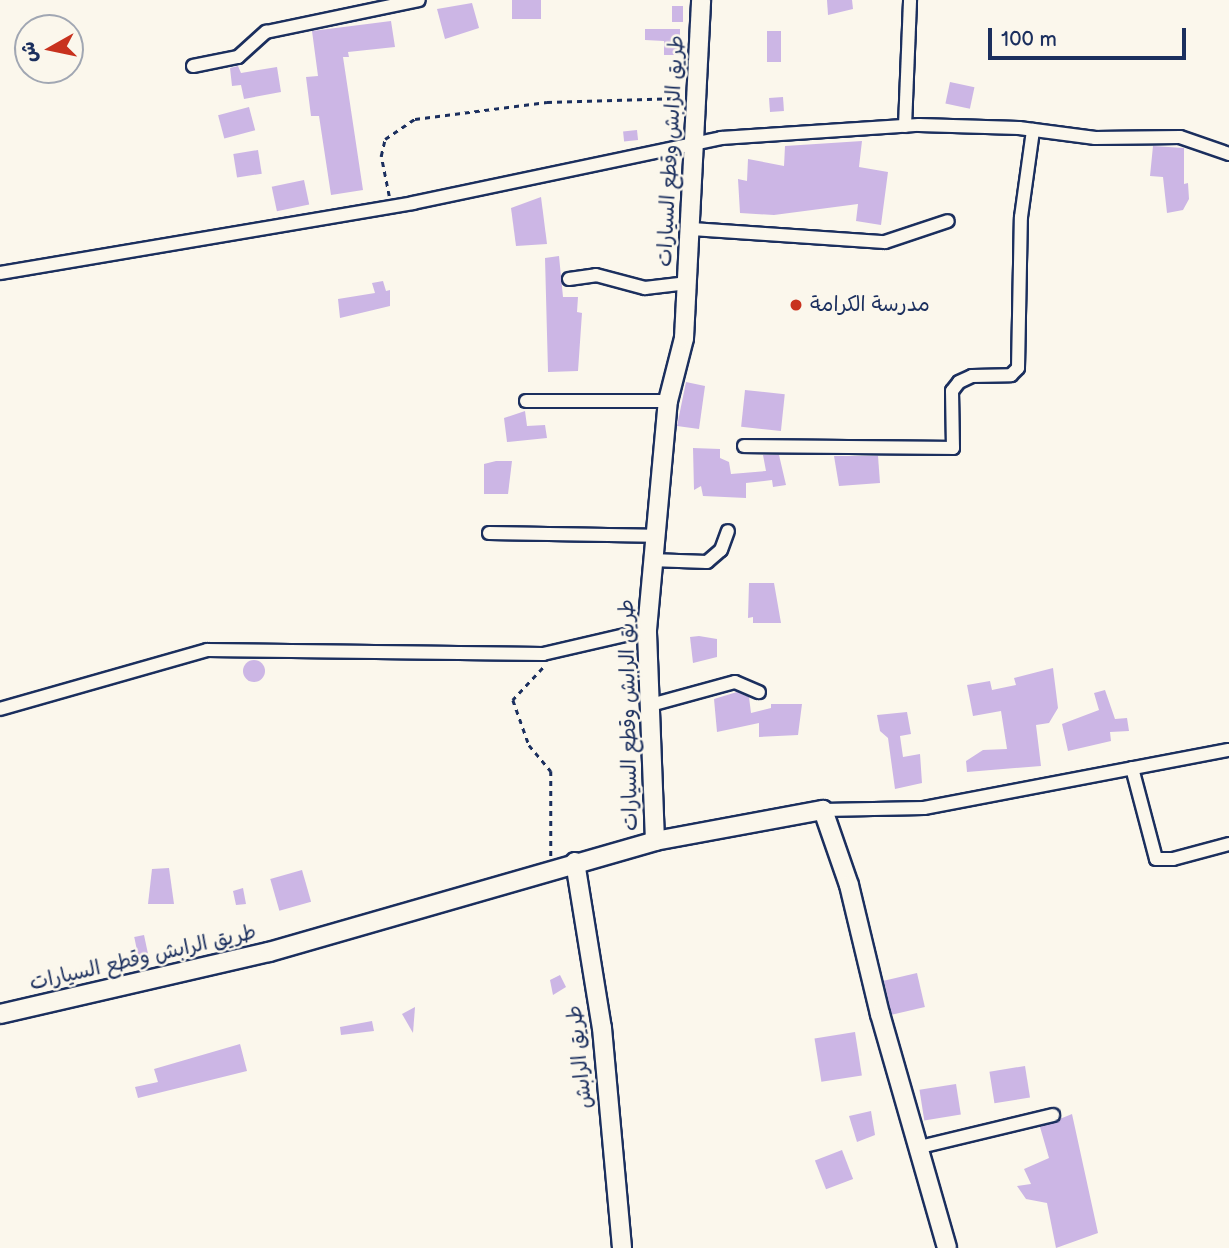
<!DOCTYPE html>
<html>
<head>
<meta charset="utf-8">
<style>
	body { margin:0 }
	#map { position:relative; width:1229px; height:1248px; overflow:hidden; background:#fbf7ec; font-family:"Balsamiq Sans","Playpen Sans Arabic",sans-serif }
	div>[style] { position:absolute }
	.building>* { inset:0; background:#ccb6e5; transform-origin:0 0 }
	.round { border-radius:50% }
	.path>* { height:2.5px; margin-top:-1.25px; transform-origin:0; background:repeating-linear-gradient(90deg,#1b2f5e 0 5px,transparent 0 10px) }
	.roads { filter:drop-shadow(2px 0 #1b2f5e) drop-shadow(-2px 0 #1b2f5e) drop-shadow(0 2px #1b2f5e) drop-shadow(0 -2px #1b2f5e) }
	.street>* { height:12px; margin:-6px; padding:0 6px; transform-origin:6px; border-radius:6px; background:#fbf7ec }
	.secondary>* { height:18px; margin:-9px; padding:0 9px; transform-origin:9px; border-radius:9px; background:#fbf7ec }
	.dots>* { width:19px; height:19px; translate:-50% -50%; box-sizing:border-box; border:4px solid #fbf7ec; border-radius:50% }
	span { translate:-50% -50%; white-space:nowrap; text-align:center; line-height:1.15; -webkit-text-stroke:5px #fbf7ec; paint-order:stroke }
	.street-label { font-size:21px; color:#1b2f5e }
	.poi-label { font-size:21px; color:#1b2f5e }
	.left { translate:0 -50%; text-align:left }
	.north { position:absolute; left:14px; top:14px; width:70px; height:70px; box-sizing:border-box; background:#fbf7ec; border:2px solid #a1a7b3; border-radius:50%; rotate:261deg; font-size:19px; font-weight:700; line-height:28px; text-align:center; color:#1b2f5e }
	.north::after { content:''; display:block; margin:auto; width:24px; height:32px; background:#c8321e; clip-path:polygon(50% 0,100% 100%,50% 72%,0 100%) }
	.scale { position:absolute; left:988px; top:28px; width:198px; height:32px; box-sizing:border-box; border:4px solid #1b2f5e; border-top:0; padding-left:9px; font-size:21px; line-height:24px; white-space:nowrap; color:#1b2f5e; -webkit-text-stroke:5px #fbf7ec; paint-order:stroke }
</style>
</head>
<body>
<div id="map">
	<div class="building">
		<i style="left:512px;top:0;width:29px;height:19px"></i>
		<i style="clip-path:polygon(827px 0,852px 0,853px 9px,828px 15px)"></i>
		<i style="clip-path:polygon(472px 3px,479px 28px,445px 39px,437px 9px)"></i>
		<i style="left:672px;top:6px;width:11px;height:16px"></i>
		<i style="clip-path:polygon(391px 21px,395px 47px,348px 52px,349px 57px,343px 57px,363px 190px,331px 195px,319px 116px,311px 116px,306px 77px,318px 76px,312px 31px)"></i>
		<i style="clip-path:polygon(645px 29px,680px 29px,680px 55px,664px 55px,664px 41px,645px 40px)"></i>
		<i style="left:767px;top:31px;width:14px;height:31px"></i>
		<i style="clip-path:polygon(238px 66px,241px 73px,277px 67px,281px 92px,244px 99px,241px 85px,232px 86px,230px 68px)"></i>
		<i style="left:950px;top:82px;width:25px;height:22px;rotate:12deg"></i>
		<i style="left:783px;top:97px;width:14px;height:14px;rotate:86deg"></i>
		<i style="left:249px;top:107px;width:24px;height:32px;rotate:75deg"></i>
		<i style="left:637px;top:130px;width:10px;height:14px;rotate:84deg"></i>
		<i style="clip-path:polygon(862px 141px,859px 167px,888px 172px,881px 225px,856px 221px,858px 204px,774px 215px,740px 213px,738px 179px,747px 181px,748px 159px,784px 166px,785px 146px)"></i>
		<i style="clip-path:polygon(1153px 146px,1184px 148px,1184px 184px,1188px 183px,1189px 199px,1183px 210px,1167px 213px,1163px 177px,1150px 176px)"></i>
		<i style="left:258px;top:150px;width:24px;height:25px;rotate:81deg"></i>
		<i style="left:304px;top:180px;width:25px;height:33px;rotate:78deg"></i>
		<i style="clip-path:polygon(541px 197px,547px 244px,516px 246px,511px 208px)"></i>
		<i style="clip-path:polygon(559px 256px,563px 297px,578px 297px,577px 312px,582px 313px,578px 371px,548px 372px,545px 258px)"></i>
		<i style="clip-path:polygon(383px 281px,386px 291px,390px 290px,390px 306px,340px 318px,338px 299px,375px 293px,372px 283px)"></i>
		<i style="clip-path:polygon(686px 382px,705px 386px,699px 429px,677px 426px)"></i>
		<i style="left:745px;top:390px;width:40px;height:37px;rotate:6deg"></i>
		<i style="clip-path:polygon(525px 411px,527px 426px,545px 425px,547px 438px,507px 442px,504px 418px)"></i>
		<i style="clip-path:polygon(693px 448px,720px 449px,720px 458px,729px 462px,731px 474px,766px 471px,763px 455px,779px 455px,786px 485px,773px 487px,772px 480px,746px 483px,746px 498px,703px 496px,701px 486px,694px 490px)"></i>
		<i style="clip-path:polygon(834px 456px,878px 456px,880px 483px,839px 486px)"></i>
		<i style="clip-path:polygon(496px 461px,512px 461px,508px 494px,484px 494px,484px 464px)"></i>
		<i style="clip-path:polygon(749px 583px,774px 583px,781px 623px,753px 623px,753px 617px,748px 618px)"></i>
		<i style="clip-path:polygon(699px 636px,717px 639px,717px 657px,693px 663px,690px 637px)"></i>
		<i class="round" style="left:243px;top:660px;width:22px;height:22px"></i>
		<i style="clip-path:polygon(1053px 668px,1058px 708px,1049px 723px,1036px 725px,1041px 766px,967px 772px,966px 761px,983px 750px,1007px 749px,1001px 711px,973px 716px,967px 685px,990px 681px,992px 690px,1016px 685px,1014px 678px)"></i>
		<i style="clip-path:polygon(1105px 690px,1115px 719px,1127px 718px,1129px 731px,1110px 732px,1111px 741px,1068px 751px,1062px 724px,1099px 710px,1094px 693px)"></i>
		<i style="clip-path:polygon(737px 692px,749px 697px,751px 713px,771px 708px,771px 704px,802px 704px,798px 735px,759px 737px,759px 723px,717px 732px,714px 699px)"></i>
		<i style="clip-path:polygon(907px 712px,911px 734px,900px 736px,903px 757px,920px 754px,922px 783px,895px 789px,888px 738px,880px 731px,877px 715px)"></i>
		<i style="clip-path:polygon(169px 868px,174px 904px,148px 904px,152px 869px)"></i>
		<i style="left:302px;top:870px;width:33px;height:33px;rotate:74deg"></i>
		<i style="clip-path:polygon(243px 888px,246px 904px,236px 905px,233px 891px)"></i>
		<i style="left:144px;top:935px;width:19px;height:10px;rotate:78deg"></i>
		<i style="left:917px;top:973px;width:35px;height:34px;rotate:77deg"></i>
		<i style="clip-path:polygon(560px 975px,566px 987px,553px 995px,550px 980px)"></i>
		<i style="clip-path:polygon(415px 1007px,413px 1033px,402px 1014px)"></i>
		<i style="clip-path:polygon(372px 1021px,374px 1031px,341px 1035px,340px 1027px)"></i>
		<i style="left:855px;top:1032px;width:44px;height:41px;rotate:81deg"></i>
		<i style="clip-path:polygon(240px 1044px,247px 1071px,138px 1098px,135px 1087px,158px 1082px,154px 1069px)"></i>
		<i style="left:1025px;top:1066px;width:32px;height:36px;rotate:81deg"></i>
		<i style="left:956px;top:1084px;width:31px;height:37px;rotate:81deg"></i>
		<i style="clip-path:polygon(871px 1111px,875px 1135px,857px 1142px,849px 1116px)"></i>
		<i style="clip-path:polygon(1072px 1114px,1098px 1233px,1056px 1248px,1047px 1203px,1026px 1199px,1017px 1186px,1031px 1184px,1024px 1169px,1049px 1158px,1040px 1127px)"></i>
		<i style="left:842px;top:1150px;width:31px;height:29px;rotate:69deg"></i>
	</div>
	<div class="path">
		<i style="left:389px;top:196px;width:41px;rotate:-101.3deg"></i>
		<i style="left:381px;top:156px;width:17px;rotate:-77deg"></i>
		<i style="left:385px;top:139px;width:36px;rotate:-34deg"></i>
		<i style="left:415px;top:119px;width:133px;rotate:-7.3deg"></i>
		<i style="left:547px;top:102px;width:134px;rotate:-1.7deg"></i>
		<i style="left:543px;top:668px;width:44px;rotate:133.2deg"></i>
		<i style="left:513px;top:700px;width:48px;rotate:70.4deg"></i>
		<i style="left:529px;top:745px;width:34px;rotate:50deg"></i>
		<i style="left:551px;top:771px;width:86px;rotate:90deg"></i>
	</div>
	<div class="roads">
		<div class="street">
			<i style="left:193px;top:66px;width:46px;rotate:-11.3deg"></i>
			<i style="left:238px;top:57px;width:38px;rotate:-42deg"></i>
			<i style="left:266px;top:32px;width:156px;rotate:-11.8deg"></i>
			<i style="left:905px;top:126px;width:126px;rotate:-87.7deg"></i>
			<i style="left:692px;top:229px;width:193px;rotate:3.9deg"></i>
			<i style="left:885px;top:242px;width:66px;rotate:-18.4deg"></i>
			<i style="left:0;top:273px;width:419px;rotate:-9.6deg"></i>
			<i style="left:413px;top:203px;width:315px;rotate:-11.9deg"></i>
			<i style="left:721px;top:138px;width:198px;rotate:-3.8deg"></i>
			<i style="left:919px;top:125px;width:100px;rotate:1.7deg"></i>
			<i style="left:1019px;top:128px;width:77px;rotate:7.5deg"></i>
			<i style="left:1095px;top:138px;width:85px;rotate:-0.7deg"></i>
			<i style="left:1180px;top:137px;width:52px;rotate:19.1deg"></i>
			<i style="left:569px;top:279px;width:27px;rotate:-8deg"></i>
			<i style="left:596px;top:275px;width:51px;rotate:14.9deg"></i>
			<i style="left:645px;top:288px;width:43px;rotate:-6.6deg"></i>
			<i style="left:526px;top:401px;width:142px"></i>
			<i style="left:744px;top:446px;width:209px;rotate:0.5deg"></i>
			<i style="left:953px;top:448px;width:57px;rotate:-91deg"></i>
			<i style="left:952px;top:391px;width:11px;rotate:-52deg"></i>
			<i style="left:959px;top:382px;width:14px;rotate:-25deg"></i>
			<i style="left:972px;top:376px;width:39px;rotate:-1deg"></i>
			<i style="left:1011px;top:375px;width:10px;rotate:-45deg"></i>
			<i style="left:1018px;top:368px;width:151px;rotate:-88.9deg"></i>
			<i style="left:1021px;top:217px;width:88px;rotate:-82.1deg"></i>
			<i style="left:489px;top:533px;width:164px;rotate:1deg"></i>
			<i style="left:651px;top:560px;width:56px;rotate:2deg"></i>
			<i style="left:707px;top:562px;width:18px;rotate:-41deg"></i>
			<i style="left:721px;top:550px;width:20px;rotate:-70deg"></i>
			<i style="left:647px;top:706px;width:91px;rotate:-15.3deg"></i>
			<i style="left:735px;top:682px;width:26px;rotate:23deg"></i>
			<i style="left:0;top:709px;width:215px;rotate:-15.9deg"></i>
			<i style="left:207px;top:650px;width:336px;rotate:0.7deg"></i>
			<i style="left:543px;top:654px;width:107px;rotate:-13deg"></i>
			<i style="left:1132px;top:768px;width:94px;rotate:75.2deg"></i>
			<i style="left:1156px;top:859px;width:17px"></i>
			<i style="left:1173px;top:859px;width:58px;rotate:-15deg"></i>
			<i style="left:823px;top:810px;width:101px;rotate:-1.1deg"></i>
			<i style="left:924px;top:808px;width:310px;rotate:-10.8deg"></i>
			<i style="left:916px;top:1148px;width:141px;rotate:-13.5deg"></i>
		</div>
		<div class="secondary">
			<i style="left:655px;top:841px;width:171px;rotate:-10.5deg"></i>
			<i style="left:823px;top:810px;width:79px;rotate:70.9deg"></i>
			<i style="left:849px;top:885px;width:133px;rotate:76.5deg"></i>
			<i style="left:880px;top:1014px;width:243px;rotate:74deg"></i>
			<i style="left:575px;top:862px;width:168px;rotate:80.8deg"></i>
			<i style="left:602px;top:1028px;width:221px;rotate:84.8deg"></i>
			<i style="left:0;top:1014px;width:276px;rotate:-13deg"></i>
			<i style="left:269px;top:952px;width:402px;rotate:-16deg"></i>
			<i style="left:655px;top:841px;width:211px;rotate:-92.2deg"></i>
			<i style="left:647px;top:630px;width:230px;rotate:-84.8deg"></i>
			<i style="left:668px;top:401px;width:65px;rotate:-75.7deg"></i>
			<i style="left:684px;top:338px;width:338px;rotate:-87.1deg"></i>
		</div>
	</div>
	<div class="dots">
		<i style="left:796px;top:305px;background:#c8321e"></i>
	</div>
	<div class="street-label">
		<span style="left:671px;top:151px;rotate:-87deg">طريق الرابش وقطع السيارات</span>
		<span style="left:629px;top:715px;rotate:-91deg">طريق الرابش وقطع السيارات</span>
		<span style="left:143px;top:958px;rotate:-13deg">طريق الرابش وقطع السيارات</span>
		<span style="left:580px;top:1057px;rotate:-96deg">طريق الرابش</span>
	</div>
	<div class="poi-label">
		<span class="left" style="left:810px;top:305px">مدرسة الكرامة</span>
	</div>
	<div class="north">ش</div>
	<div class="scale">100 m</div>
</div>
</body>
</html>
